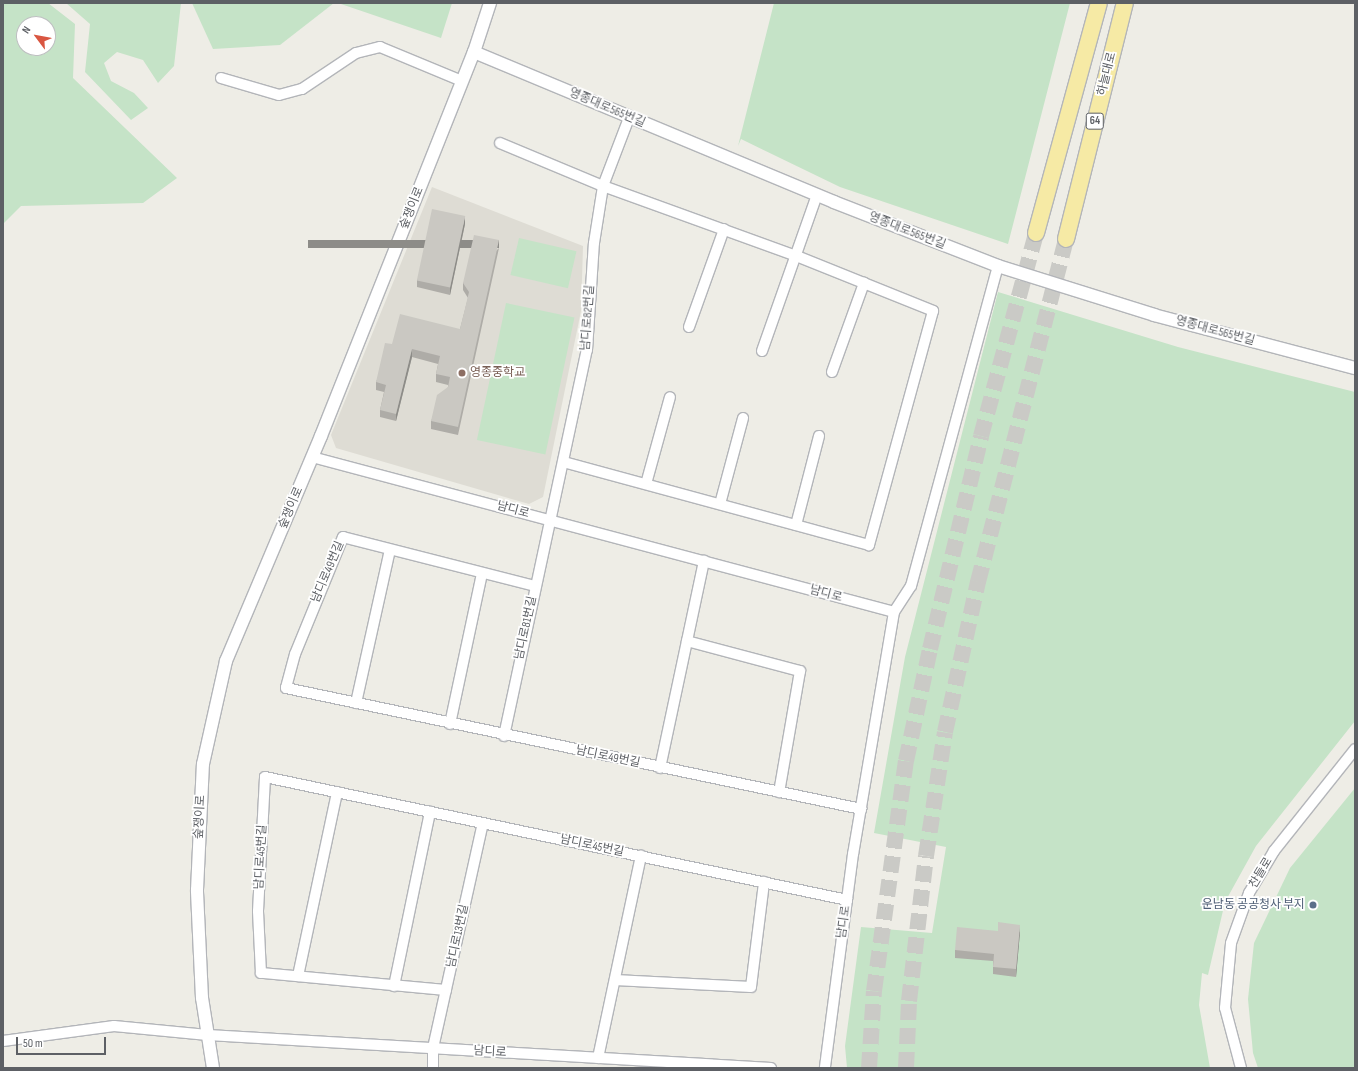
<!DOCTYPE html>
<html>
<head>
<meta charset="utf-8">
<style>
	body { margin:0 }
	#map { position:relative; width:1358px; height:1071px; overflow:hidden; background:#eeede6; font-family:"Sofia Sans Condensed","Noto Sans KR",sans-serif }
	div>[style] { position:absolute }
	.education>* { inset:0; background:#dedcd4 }
	.green>* { inset:0; background:#c5e3c7; transform-origin:0 0 }
	.trunk-tunnel>* { height:16px; margin-top:-8px; transform-origin:0; background:repeating-linear-gradient(90deg,#cacac6 0 16px,transparent 0 24px) }
	.roads { filter:drop-shadow(1px 0 #b3b5b9) drop-shadow(-1px 0 #b3b5b9) drop-shadow(0 1px #b3b5b9) drop-shadow(0 -1px #b3b5b9) }
	.minor>* { height:10px; margin:-5px; padding:0 5px; transform-origin:5px; border-radius:5px; background:#fff }
	.tertiary>* { height:12px; margin:-6px; padding:0 6px; transform-origin:6px; border-radius:6px; background:#fff }
	.trunk>* { height:16px; margin:-8px; padding:0 8px; transform-origin:8px; border-radius:8px; background:#f6eaa5 }
	.wall>* { inset:0; background:#aeaca7 }
	.shaded-wall>* { inset:0; background:#8d8c88; transform-origin:0 0 }
	.building>* { inset:0; background:#cac8c2; transform-origin:0 0 }
	.dots>* { width:11px; height:11px; translate:-50% -50%; box-sizing:border-box; border:2px solid #fff; border-radius:50% }
	span { translate:-50% -50%; white-space:nowrap; text-align:center; line-height:1.15; -webkit-text-stroke:3.5px #fff; paint-order:stroke }
	.shield-label span { padding:1px 3px; background:#fff; border:1px solid; border-radius:3px; -webkit-text-stroke-width:0 }
	.shield-label { font-size:11px; color:#5d6065; font-weight:700 }
	.street-label { font-size:12px; color:#5d6065 }
	.education-label { font-size:12px; color:#785e54 }
	.left { translate:0 -50%; text-align:left }
	.service-label { font-size:12px; color:#4e5e75 }
	.right { translate:-100% -50%; text-align:right }
	.frame { position:absolute; inset:0; border:4px solid #5d6065; pointer-events:none }
	.north { position:absolute; left:16px; top:16px; width:40px; height:40px; box-sizing:border-box; background:#fff; border:1px solid #bebfc1; border-radius:50%; rotate:302deg; font-size:11px; font-weight:700; line-height:16px; text-align:center; color:#5d6065 }
	.north::after { content:''; display:block; margin:auto; width:14px; height:18px; background:#d95641; clip-path:polygon(50% 0,100% 100%,50% 72%,0 100%) }
	.scale { position:absolute; left:16px; top:1037px; width:90px; height:18px; box-sizing:border-box; border:2px solid #5d6065; border-top:0; padding-left:5px; font-size:12px; line-height:14px; white-space:nowrap; color:#5d6065; -webkit-text-stroke:3px #fff; paint-order:stroke }
</style>
</head>
<body>
<div id="map">
	<div class="education">
		<i style="clip-path:polygon(432px 187px,583px 246px,581px 311px,543px 497px,529px 504px,336px 448px,331px 435px)"></i>
	</div>
	<div class="green">
		<i style="clip-path:polygon(evenodd,3px 3px,48px 3px,75px 24px,73px 78px,177px 178px,143px 203px,21px 206px,3px 224px,3px 3px,24px 24px,48px 24px,48px 48px,24px 48px,24px 24px)"></i>
		<i style="clip-path:polygon(66px 3px,181px 3px,174px 66px,158px 83px,143px 60px,117px 52px,104px 63px,111px 81px,134px 93px,148px 108px,131px 120px,85px 72px,90px 24px)"></i>
		<i style="clip-path:polygon(192px 3px,334px 3px,280px 45px,213px 49px)"></i>
		<i style="clip-path:polygon(338px 3px,452px 3px,441px 38px)"></i>
		<i style="clip-path:polygon(774px 3px,1070px 3px,1008px 244px,840px 187px,741px 139px,738px 146px)"></i>
		<i style="left:519px;top:238px;width:59px;height:38px;rotate:13deg"></i>
		<i style="clip-path:polygon(998px 292px,1178px 347px,1355px 392px,1355px 721px,1256px 846px,1225px 902px,1208px 975px,1202px 973px,1199px 1005px,1210px 1068px,847px 1068px,845px 1046px,861px 927px,932px 933px,946px 847px,874px 833px,905px 657px)"></i>
		<i style="left:506px;top:303px;width:70px;height:140px;rotate:12deg"></i>
		<i style="clip-path:polygon(1355px 788px,1355px 1068px,1258px 1068px,1253px 1053px,1248px 999px,1254px 943px,1290px 868px)"></i>
	</div>
	<div class="trunk-tunnel">
		<i style="left:869px;top:1068px;width:77px;rotate:-86.3deg"></i>
		<i style="left:874px;top:991px;width:232px;rotate:-82.1deg"></i>
		<i style="left:906px;top:761px;width:115px;rotate:-77.9deg"></i>
		<i style="left:930px;top:649px;width:219px;rotate:-76.5deg"></i>
		<i style="left:981px;top:436px;width:210px;rotate:-74.8deg"></i>
		<i style="left:906px;top:1068px;width:67px;rotate:-87.4deg"></i>
		<i style="left:909px;top:1001px;width:146px;rotate:-83.3deg"></i>
		<i style="left:926px;top:856px;width:125px;rotate:-81.3deg"></i>
		<i style="left:945px;top:732px;width:154px;rotate:-77.6deg"></i>
		<i style="left:978px;top:582px;width:354px;rotate:-75.6deg"></i>
	</div>
	<div class="roads">
		<div class="minor">
			<i style="left:221px;top:78px;width:60px;rotate:16.3deg"></i>
			<i style="left:279px;top:95px;width:24px;rotate:-15deg"></i>
			<i style="left:302px;top:89px;width:65px;rotate:-33.7deg"></i>
			<i style="left:356px;top:53px;width:25px;rotate:-14deg"></i>
			<i style="left:380px;top:47px;width:89px;rotate:22.5deg"></i>
			<i style="left:500px;top:143px;width:112px;rotate:22.7deg"></i>
			<i style="left:603px;top:186px;width:203px;rotate:19.9deg"></i>
			<i style="left:794px;top:255px;width:150px;rotate:21.9deg"></i>
			<i style="left:933px;top:311px;width:243px;rotate:105.3deg"></i>
			<i style="left:869px;top:545px;width:317px;rotate:-164.8deg"></i>
			<i style="left:689px;top:327px;width:104px;rotate:-70.3deg"></i>
			<i style="left:762px;top:351px;width:165px;rotate:-70.6deg"></i>
			<i style="left:832px;top:372px;width:95px;rotate:-70.2deg"></i>
			<i style="left:312px;top:457px;width:602px;rotate:14.91deg"></i>
			<i style="left:894px;top:612px;width:245px;rotate:99.6deg"></i>
			<i style="left:853px;top:854px;width:216px;rotate:97.5deg"></i>
			<i style="left:646px;top:484px;width:90px;rotate:-74.6deg"></i>
			<i style="left:720px;top:504px;width:89px;rotate:-75deg"></i>
			<i style="left:796px;top:525px;width:92px;rotate:-75.5deg"></i>
			<i style="left:535px;top:586px;width:198px;rotate:-165.7deg"></i>
			<i style="left:343px;top:537px;width:126px;rotate:112.3deg"></i>
			<i style="left:295px;top:654px;width:35px;rotate:105deg"></i>
			<i style="left:286px;top:688px;width:588px;rotate:11.88deg"></i>
			<i style="left:894px;top:612px;width:31px;rotate:-57deg"></i>
			<i style="left:911px;top:586px;width:332px;rotate:-74.8deg"></i>
			<i style="left:687px;top:641px;width:117px;rotate:14.9deg"></i>
			<i style="left:800px;top:671px;width:123px;rotate:99.8deg"></i>
			<i style="left:356px;top:703px;width:157px;rotate:-77.5deg"></i>
			<i style="left:450px;top:724px;width:154px;rotate:-78deg"></i>
			<i style="left:504px;top:736px;width:395px;rotate:-77.9deg"></i>
			<i style="left:587px;top:350px;width:107px;rotate:-86.3deg"></i>
			<i style="left:594px;top:243px;width:58px;rotate:-81deg"></i>
			<i style="left:603px;top:186px;width:73px;rotate:-69.1deg"></i>
			<i style="left:660px;top:768px;width:212px;rotate:-78deg"></i>
			<i style="left:298px;top:976px;width:188px;rotate:-78deg"></i>
			<i style="left:615px;top:980px;width:136px;rotate:2.9deg"></i>
			<i style="left:751px;top:987px;width:106px;rotate:-82.9deg"></i>
			<i style="left:394px;top:986px;width:178px;rotate:-78.3deg"></i>
			<i style="left:446px;top:990px;width:186px;rotate:-174.7deg"></i>
			<i style="left:261px;top:973px;width:62px;rotate:-92.8deg"></i>
			<i style="left:258px;top:911px;width:134px;rotate:-87deg"></i>
			<i style="left:265px;top:777px;width:595px;rotate:11.93deg"></i>
			<i style="left:3px;top:1041px;width:112px;rotate:-7.7deg"></i>
			<i style="left:114px;top:1026px;width:94px;rotate:5.5deg"></i>
			<i style="left:208px;top:1035px;width:564px;rotate:3.35deg"></i>
			<i style="left:598px;top:1058px;width:207px;rotate:-78deg"></i>
			<i style="left:433px;top:1068px;width:20px;rotate:-90deg"></i>
			<i style="left:433px;top:1048px;width:230px;rotate:-77.5deg"></i>
			<i style="left:1241px;top:1068px;width:62px;rotate:-104.9deg"></i>
			<i style="left:1225px;top:1008px;width:65px;rotate:-84.7deg"></i>
			<i style="left:1231px;top:943px;width:53px;rotate:-70.2deg"></i>
			<i style="left:1249px;top:893px;width:49px;rotate:-59.2deg"></i>
			<i style="left:1274px;top:851px;width:130px;rotate:-51.5deg"></i>
		</div>
		<div class="tertiary">
			<i style="left:474px;top:52px;width:390px;rotate:22.6deg"></i>
			<i style="left:834px;top:202px;width:176px;rotate:21.3deg"></i>
			<i style="left:998px;top:266px;width:164px;rotate:17.4deg"></i>
			<i style="left:1154px;top:315px;width:208px;rotate:14.8deg"></i>
			<i style="left:213px;top:1068px;width:71px;rotate:-98.9deg"></i>
			<i style="left:202px;top:998px;width:108px;rotate:-92.7deg"></i>
			<i style="left:197px;top:890px;width:126px;rotate:-87.3deg"></i>
			<i style="left:203px;top:764px;width:106px;rotate:-77.4deg"></i>
			<i style="left:226px;top:661px;width:244px;rotate:-67.1deg"></i>
			<i style="left:321px;top:436px;width:413px;rotate:-68.3deg"></i>
			<i style="left:474px;top:52px;width:52px;rotate:-71.9deg"></i>
		</div>
		<div class="trunk">
			<i style="left:1036px;top:233px;width:238px;rotate:-74.7deg"></i>
			<i style="left:1066px;top:239px;width:243px;rotate:-76deg"></i>
		</div>
	</div>
	<div class="wall">
		<i style="clip-path:polygon(465px 224px,450px 295px,417px 287px,417px 280px)"></i>
		<i style="clip-path:polygon(499px 248px,458px 435px,431px 429px,431px 421px,448px 387px,448px 385px,436px 382px,436px 374px,438px 364px,412px 357px,396px 421px,380px 417px,380px 410px,384px 392px,376px 390px,376px 382px,392px 344px,460px 329px,468px 298px,463px 290px,463px 283px)"></i>
		<i style="clip-path:polygon(1020px 932px,1016px 977px,993px 974px,993px 961px,955px 958px,955px 950px)"></i>
	</div>
	<div class="shaded-wall">
		<i style="clip-path:polygon(465px 216px,465px 224px,450px 295px,450px 287px)"></i>
		<i style="left:499px;top:240px;width:8px;height:191px;rotate:90deg"></i>
		<i style="clip-path:polygon(412px 349px,412px 357px,396px 421px,396px 414px)"></i>
		<i style="clip-path:polygon(1020px 925px,1020px 932px,1016px 977px,1016px 969px)"></i>
	</div>
	<div class="building">
		<i style="left:432px;top:209px;width:34px;height:73px;rotate:12deg"></i>
		<i style="clip-path:polygon(474px 235px,499px 240px,458px 427px,431px 421px,437px 395px,448px 387px,450px 377px,436px 374px,440px 356px,412px 349px,396px 414px,380px 410px,386px 385px,376px 382px,385px 343px,392px 344px,400px 314px,460px 329px,469px 292px,463px 283px)"></i>
		<i style="clip-path:polygon(998px 922px,1020px 925px,1016px 969px,993px 967px,994px 954px,955px 950px,957px 927px,998px 931px)"></i>
	</div>
	<div class="dots">
		<i style="left:462px;top:373px;background:#8d6e63"></i>
		<i style="left:1313px;top:905px;background:#5c6f8a"></i>
	</div>
	<div class="shield-label">
		<span style="left:1095px;top:121px">64</span>
	</div>
	<div class="street-label">
		<span style="left:1107px;top:74px;rotate:-76deg">하늘대로</span>
		<span style="left:607px;top:108px;rotate:23deg">영종대로565번길</span>
		<span style="left:412px;top:208px;rotate:-68deg">숲쟁이로</span>
		<span style="left:907px;top:231px;rotate:21deg">영종대로565번길</span>
		<span style="left:588px;top:318px;rotate:-86deg">남디로82번길</span>
		<span style="left:1215px;top:331px;rotate:15deg">영종대로565번길</span>
		<span style="left:291px;top:508px;rotate:-67deg">숲쟁이로</span>
		<span style="left:513px;top:510px;rotate:15deg">남디로</span>
		<span style="left:328px;top:572px;rotate:-67deg">남디로49번길</span>
		<span style="left:826px;top:594px;rotate:15deg">남디로</span>
		<span style="left:526px;top:628px;rotate:-78deg">남디로81번길</span>
		<span style="left:608px;top:757px;rotate:12deg">남디로49번길</span>
		<span style="left:200px;top:817px;rotate:-87deg">숲쟁이로</span>
		<span style="left:592px;top:846px;rotate:12deg">남디로45번길</span>
		<span style="left:261px;top:857px;rotate:-87deg">남디로45번길</span>
		<span style="left:1261px;top:873px;rotate:-59deg">찬들로</span>
		<span style="left:844px;top:922px;rotate:-82deg">남디로</span>
		<span style="left:458px;top:936px;rotate:-78deg">남디로13번길</span>
		<span style="left:490px;top:1052px;rotate:3deg">남디로</span>
	</div>
	<div class="education-label">
		<span class="left" style="left:470px;top:373px">영종중학교</span>
	</div>
	<div class="service-label">
		<span class="right" style="left:1305px;top:905px">운남동 공공청사 부지</span>
	</div>
	<div class="frame"></div>
	<div class="north">N</div>
	<div class="scale">50 m</div>
</div>
</body>
</html>
